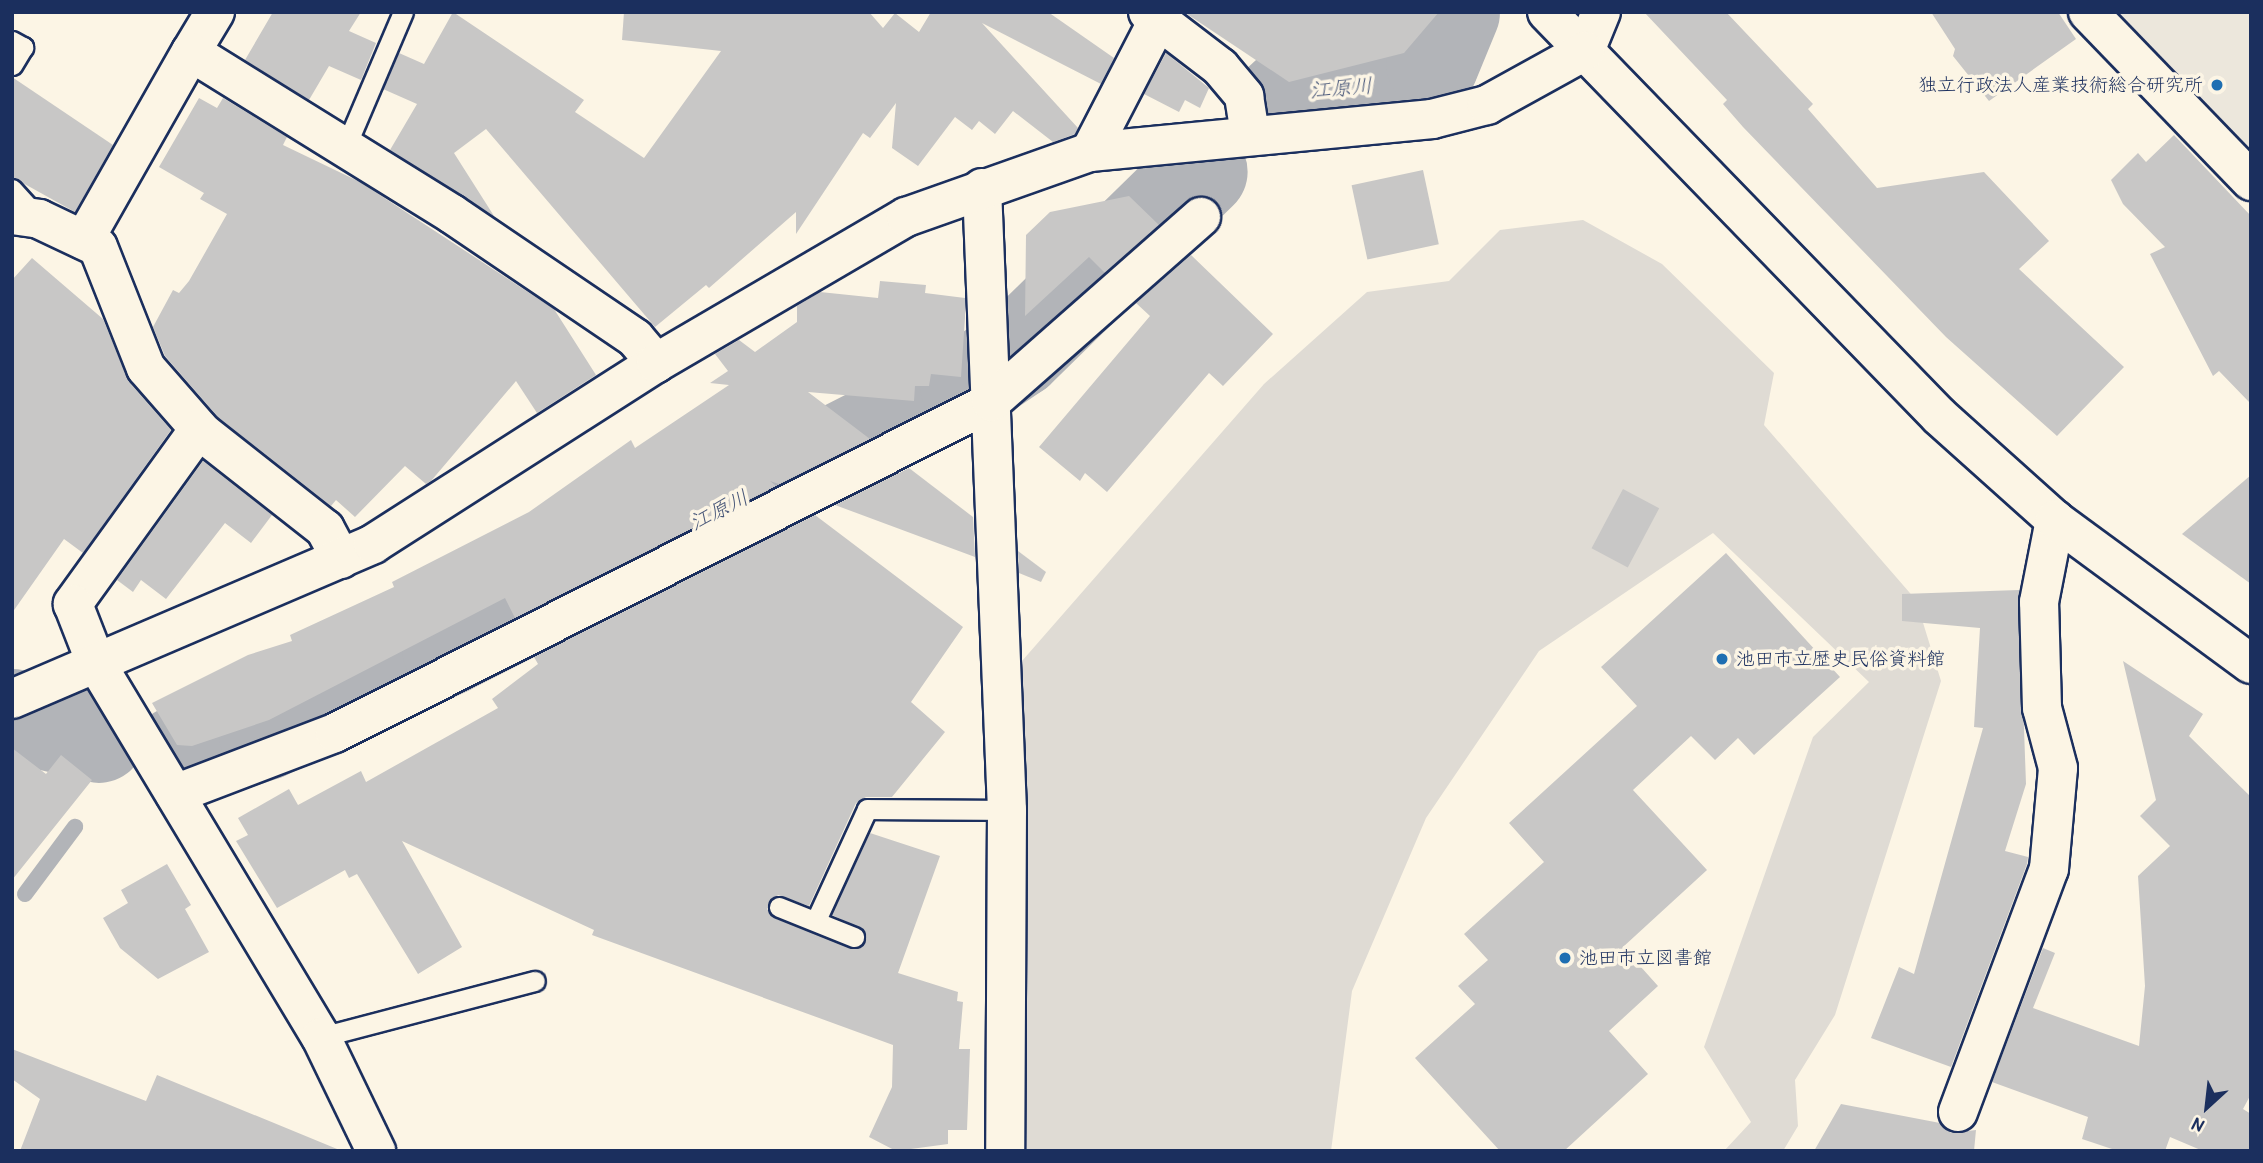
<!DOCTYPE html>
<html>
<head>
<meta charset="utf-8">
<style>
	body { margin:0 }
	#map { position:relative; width:2263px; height:1163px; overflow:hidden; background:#fcf5e5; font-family:"Patrick Hand","Klee One",sans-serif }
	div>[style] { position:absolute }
	.built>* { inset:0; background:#ece7dc }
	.green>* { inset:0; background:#dfdbd4 }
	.stream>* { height:16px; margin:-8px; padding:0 8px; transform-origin:8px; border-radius:8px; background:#b2b4b8 }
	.river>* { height:93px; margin:-46.5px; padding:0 46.5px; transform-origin:46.5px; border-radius:46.5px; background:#b2b4b8 }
	.building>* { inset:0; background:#c8c7c6; transform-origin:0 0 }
	.roads { filter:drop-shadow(2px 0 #1b2f5e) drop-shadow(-2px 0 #1b2f5e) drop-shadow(0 2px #1b2f5e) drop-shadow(0 -2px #1b2f5e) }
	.lane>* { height:19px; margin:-9.5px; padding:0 9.5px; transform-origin:9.5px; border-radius:9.5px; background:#fcf5e5 }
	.street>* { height:38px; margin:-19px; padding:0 19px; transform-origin:19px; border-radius:19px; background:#fcf5e5 }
	.secondary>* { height:38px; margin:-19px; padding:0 19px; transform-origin:19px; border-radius:19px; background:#fcf5e5 }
	.dots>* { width:19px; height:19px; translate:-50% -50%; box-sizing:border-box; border:4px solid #fcf5e5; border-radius:50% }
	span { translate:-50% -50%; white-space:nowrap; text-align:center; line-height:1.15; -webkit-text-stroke:7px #fcf5e5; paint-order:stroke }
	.poi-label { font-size:19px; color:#1b2f5e }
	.right { translate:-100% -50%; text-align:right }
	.left { translate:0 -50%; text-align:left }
	.water-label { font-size:21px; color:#485779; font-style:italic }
	.frame { position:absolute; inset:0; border:14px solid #1b2f5e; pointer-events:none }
	.north { position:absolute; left:2172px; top:1072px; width:70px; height:70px; -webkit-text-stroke:5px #fcf5e5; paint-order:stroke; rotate:207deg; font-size:19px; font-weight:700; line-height:28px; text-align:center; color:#1b2f5e }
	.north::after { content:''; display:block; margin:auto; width:24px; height:32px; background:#1b2f5e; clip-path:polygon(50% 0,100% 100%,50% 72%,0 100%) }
</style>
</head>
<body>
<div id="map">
	<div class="built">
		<i style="clip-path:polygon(2114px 12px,2251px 12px,2251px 157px)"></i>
	</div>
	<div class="green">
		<i style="clip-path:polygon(1583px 220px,1662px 264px,1774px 373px,1764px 425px,1916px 600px,1941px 681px,1835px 1015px,1795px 1080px,1798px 1126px,1783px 1151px,1724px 1151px,1751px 1122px,1704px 1047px,1813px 737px,1869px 682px,1713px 533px,1539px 651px,1426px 818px,1352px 991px,1331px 1151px,1021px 1151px,1022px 661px,1264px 384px,1367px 292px,1449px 281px,1500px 230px)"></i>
	</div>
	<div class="stream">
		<i style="left:184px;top:761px;width:17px;rotate:-21deg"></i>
		<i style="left:25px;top:894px;width:84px;rotate:-53.3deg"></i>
	</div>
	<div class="river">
		<i style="left:1279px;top:101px;width:13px;rotate:-42deg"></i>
		<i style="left:1289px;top:92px;width:96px;rotate:-4.8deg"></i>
		<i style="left:1385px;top:84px;width:51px;rotate:-24.1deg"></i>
		<i style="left:1432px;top:63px;width:55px;rotate:-67.6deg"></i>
		<i style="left:12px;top:715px;width:89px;rotate:13.6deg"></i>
		<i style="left:179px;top:751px;width:21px;rotate:11deg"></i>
		<i style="left:200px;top:755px;width:69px;rotate:-18.7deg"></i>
		<i style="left:265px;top:733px;width:202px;rotate:-24.9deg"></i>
		<i style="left:448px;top:648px;width:581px;rotate:-26.92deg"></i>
		<i style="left:966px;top:385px;width:61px;rotate:-33.7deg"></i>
		<i style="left:1017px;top:351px;width:257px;rotate:-44.4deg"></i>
	</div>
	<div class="building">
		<i style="clip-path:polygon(273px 12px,361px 12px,349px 31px,376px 43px,361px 80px,329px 66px,309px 100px,245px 60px)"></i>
		<i style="clip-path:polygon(453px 12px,584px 100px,575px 112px,644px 158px,721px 51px,622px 40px,624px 12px,869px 12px,883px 28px,895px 13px,919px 32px,931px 12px,1048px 12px,1114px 58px,1101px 84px,982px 23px,1078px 128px,1075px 134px,1053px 142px,1013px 111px,995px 134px,979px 121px,972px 130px,955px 117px,918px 166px,892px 148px,896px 103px,870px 138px,863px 133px,796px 234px,796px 212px,709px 288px,706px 285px,655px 327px,486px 129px,454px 153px,494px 216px,390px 150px,417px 104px,383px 89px,399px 53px,424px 64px)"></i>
		<i style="clip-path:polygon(1184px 12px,1439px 12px,1404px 53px,1289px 82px)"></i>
		<i style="clip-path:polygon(1644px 12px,1726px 12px,1813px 104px,1808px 109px,1877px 188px,1984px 172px,2049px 241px,2019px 269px,2124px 367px,2057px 436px,1946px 337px,1743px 127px,1723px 104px,1727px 100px)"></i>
		<i style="clip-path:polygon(1931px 12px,2058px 12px,2076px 39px,1989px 101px,1953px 56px,1955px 49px)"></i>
		<i style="clip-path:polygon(1166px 53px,1209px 88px,1200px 108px,1185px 100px,1179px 112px,1144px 94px)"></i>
		<i style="clip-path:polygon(12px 77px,113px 145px,75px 212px,12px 177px)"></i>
		<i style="clip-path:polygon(199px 98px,217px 108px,223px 98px,287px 137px,283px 145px,360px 182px,554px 309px,596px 375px,537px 413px,516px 381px,431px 481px,426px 484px,405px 466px,355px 517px,336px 500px,331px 506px,218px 417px,165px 356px,153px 327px,173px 290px,179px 293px,189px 281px,227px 214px,200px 199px,204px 193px,159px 167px)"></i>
		<i style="clip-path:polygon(2174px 135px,2251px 216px,2251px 404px,2219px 371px,2213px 376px,2150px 254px,2165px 247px,2123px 204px,2111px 180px,2138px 153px,2146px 162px)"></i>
		<i style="left:1423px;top:170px;width:76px;height:73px;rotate:78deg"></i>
		<i style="clip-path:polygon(1129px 196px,1159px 225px,1105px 273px,1089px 257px,1025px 316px,1026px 235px,1050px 212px)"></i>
		<i style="clip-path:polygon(1191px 255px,1273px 334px,1223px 386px,1209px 373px,1107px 492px,1085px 473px,1080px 481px,1039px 447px,1150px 316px,1136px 303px)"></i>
		<i style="clip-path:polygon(32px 258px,103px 319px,129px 382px,171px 430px,83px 553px,64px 539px,12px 613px,12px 280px)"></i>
		<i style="clip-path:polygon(880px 281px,926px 285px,925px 293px,965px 298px,965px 318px,961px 377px,931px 374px,929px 386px,915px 386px,914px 401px,808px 392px,870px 439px,779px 484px,770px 481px,776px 486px,515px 618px,505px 598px,269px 720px,192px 746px,177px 745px,152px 703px,248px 655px,292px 641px,290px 635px,394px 587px,392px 582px,529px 512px,631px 440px,635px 448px,729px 385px,710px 383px,728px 371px,715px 354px,739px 340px,755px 352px,797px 322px,797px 306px,820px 292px,878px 298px)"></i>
		<i style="clip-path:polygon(203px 461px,272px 515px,251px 543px,225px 523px,166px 599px,141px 580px,133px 592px,117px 580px)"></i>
		<i style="clip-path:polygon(909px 468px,973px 517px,975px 557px,835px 505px)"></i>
		<i style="clip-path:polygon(2251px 475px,2251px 584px,2182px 534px)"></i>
		<i style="left:1623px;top:489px;width:41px;height:67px;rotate:28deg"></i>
		<i style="clip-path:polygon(815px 515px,963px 627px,911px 702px,945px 732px,892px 797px,866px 797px,856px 803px,809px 906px,778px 895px,767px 909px,774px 918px,856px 949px,866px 941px,864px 930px,832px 915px,870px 833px,940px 856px,898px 973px,958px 992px,957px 1001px,963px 1002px,959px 1049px,970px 1049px,967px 1130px,948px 1130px,948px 1144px,896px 1151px,869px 1137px,892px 1087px,893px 1045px,592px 935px,594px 930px,402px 841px,462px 947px,418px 974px,357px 874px,349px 878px,345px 870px,277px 908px,236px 841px,248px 835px,238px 818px,289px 789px,298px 805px,361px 771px,366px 782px,498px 708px,492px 699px,538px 664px,534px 657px)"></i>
		<i style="clip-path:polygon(1018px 551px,1046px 572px,1041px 582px,1019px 573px)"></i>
		<i style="clip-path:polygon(1726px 553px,1840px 677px,1754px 755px,1738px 738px,1715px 760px,1691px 736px,1633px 790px,1707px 870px,1623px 947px,1658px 986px,1609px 1031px,1648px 1074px,1564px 1151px,1500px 1151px,1415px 1058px,1475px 1004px,1458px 986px,1488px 960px,1464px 934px,1544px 862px,1509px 823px,1637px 706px,1601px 667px)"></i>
		<i style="clip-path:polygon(2019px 590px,2026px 784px,2005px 851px,2028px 857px,2027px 864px,1951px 1067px,1871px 1038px,1899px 967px,1914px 974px,1983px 728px,1974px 727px,1980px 628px,1902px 621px,1902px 594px)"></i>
		<i style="clip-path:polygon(2123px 661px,2203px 714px,2189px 736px,2251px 797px,2251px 1094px,2243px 1109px,2251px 1114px,2251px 1151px,2203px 1151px,2170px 1137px,2165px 1151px,2118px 1151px,2082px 1139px,2088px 1117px,1992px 1082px,2043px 948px,2055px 953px,2033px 1008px,2139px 1046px,2145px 986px,2138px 876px,2170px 846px,2140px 816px,2156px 800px)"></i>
		<i style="clip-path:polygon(12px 748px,46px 774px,61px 755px,92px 780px,12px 880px)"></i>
		<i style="clip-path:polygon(167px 864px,191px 905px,185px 909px,209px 952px,158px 979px,120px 948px,103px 918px,128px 903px,121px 890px)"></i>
		<i style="clip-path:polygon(12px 1049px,146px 1101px,157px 1075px,342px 1151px,20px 1151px,40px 1099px,12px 1079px)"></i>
		<i style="clip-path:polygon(1841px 1104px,1940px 1123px,1951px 1133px,1976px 1130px,1974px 1151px,1814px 1151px)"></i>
	</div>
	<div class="roads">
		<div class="lane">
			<i style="left:12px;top:41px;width:13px;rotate:29deg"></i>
			<i style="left:23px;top:47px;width:21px;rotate:121deg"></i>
			<i style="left:345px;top:148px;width:148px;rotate:-66.9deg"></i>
			<i style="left:12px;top:189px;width:40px;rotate:48deg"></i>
			<i style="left:779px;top:907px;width:81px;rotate:21.8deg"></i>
			<i style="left:816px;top:920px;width:122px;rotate:-65.3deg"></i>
			<i style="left:867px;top:809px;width:140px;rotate:0.4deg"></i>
			<i style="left:321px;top:1037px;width:221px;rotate:-14.7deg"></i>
		</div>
		<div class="street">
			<i style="left:215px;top:12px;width:47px;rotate:121deg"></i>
			<i style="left:191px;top:52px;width:307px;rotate:31.8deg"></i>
			<i style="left:452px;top:214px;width:221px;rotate:34.1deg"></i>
			<i style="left:635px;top:338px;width:33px;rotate:50deg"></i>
			<i style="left:1148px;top:12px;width:91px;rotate:37.4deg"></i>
			<i style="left:1220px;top:67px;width:38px;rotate:50deg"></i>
			<i style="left:1244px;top:96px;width:39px;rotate:81deg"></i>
			<i style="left:2088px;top:12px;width:235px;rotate:46deg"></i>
			<i style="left:1585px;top:51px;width:42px;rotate:-67.7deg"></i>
			<i style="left:1090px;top:152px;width:148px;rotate:-62.7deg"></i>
			<i style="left:982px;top:188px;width:623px;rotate:87.7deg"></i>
			<i style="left:1007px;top:810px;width:341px;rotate:90.3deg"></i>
			<i style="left:12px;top:215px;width:27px;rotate:8deg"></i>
			<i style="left:39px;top:219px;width:65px;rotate:25.4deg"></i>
			<i style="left:98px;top:247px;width:130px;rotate:68.4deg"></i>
			<i style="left:146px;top:368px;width:86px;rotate:48.8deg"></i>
			<i style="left:203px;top:433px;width:155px;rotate:38.2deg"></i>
			<i style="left:325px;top:529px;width:34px;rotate:62deg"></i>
			<i style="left:84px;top:240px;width:216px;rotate:-60.4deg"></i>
			<i style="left:199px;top:429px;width:216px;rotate:125.8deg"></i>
			<i style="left:73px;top:604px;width:63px;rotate:68.7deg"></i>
			<i style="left:96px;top:663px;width:436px;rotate:59deg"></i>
			<i style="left:321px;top:1037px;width:127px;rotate:64.2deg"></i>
			<i style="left:175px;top:794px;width:171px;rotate:-20.9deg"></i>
			<i style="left:335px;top:733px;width:735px;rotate:-26.77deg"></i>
			<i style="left:991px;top:402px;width:280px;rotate:-41.4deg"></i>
			<i style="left:1958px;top:1112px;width:259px;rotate:-69.5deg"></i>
			<i style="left:2049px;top:869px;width:101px;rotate:-84.9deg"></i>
			<i style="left:2058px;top:768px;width:62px;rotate:-104.9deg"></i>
			<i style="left:2042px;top:708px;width:106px;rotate:-91.6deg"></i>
			<i style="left:2039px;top:602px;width:84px;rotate:-79deg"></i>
		</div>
		<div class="secondary">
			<i style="left:1547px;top:12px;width:563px;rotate:45.86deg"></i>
			<i style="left:1939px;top:416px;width:156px;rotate:41.9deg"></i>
			<i style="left:2055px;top:520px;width:243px;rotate:36.3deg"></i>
			<i style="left:12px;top:699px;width:393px;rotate:-23.2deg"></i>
			<i style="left:373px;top:544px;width:336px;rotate:-32.6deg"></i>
			<i style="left:656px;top:363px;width:290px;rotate:-30.3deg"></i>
			<i style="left:906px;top:217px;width:195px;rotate:-19.5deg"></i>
			<i style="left:1090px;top:152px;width:344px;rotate:-5.5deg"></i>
			<i style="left:1432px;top:119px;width:57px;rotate:-14.3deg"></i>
			<i style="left:1487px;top:105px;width:112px;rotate:-28.9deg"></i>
		</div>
	</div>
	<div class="dots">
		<i style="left:2217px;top:85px;background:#1f6fb2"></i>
		<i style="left:1722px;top:659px;background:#1f6fb2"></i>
		<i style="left:1565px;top:958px;background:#1f6fb2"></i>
	</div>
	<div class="poi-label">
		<span class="right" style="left:2203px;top:85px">独立行政法人産業技術総合研究所</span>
		<span class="left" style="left:1736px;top:659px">池田市立歴史民俗資料館</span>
		<span class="left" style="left:1579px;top:958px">池田市立図書館</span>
	</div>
	<div class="water-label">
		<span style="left:1341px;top:88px;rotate:-5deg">江原川</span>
		<span style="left:719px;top:510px;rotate:-27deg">江原川</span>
	</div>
	<div class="frame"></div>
	<div class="north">N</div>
</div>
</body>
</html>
